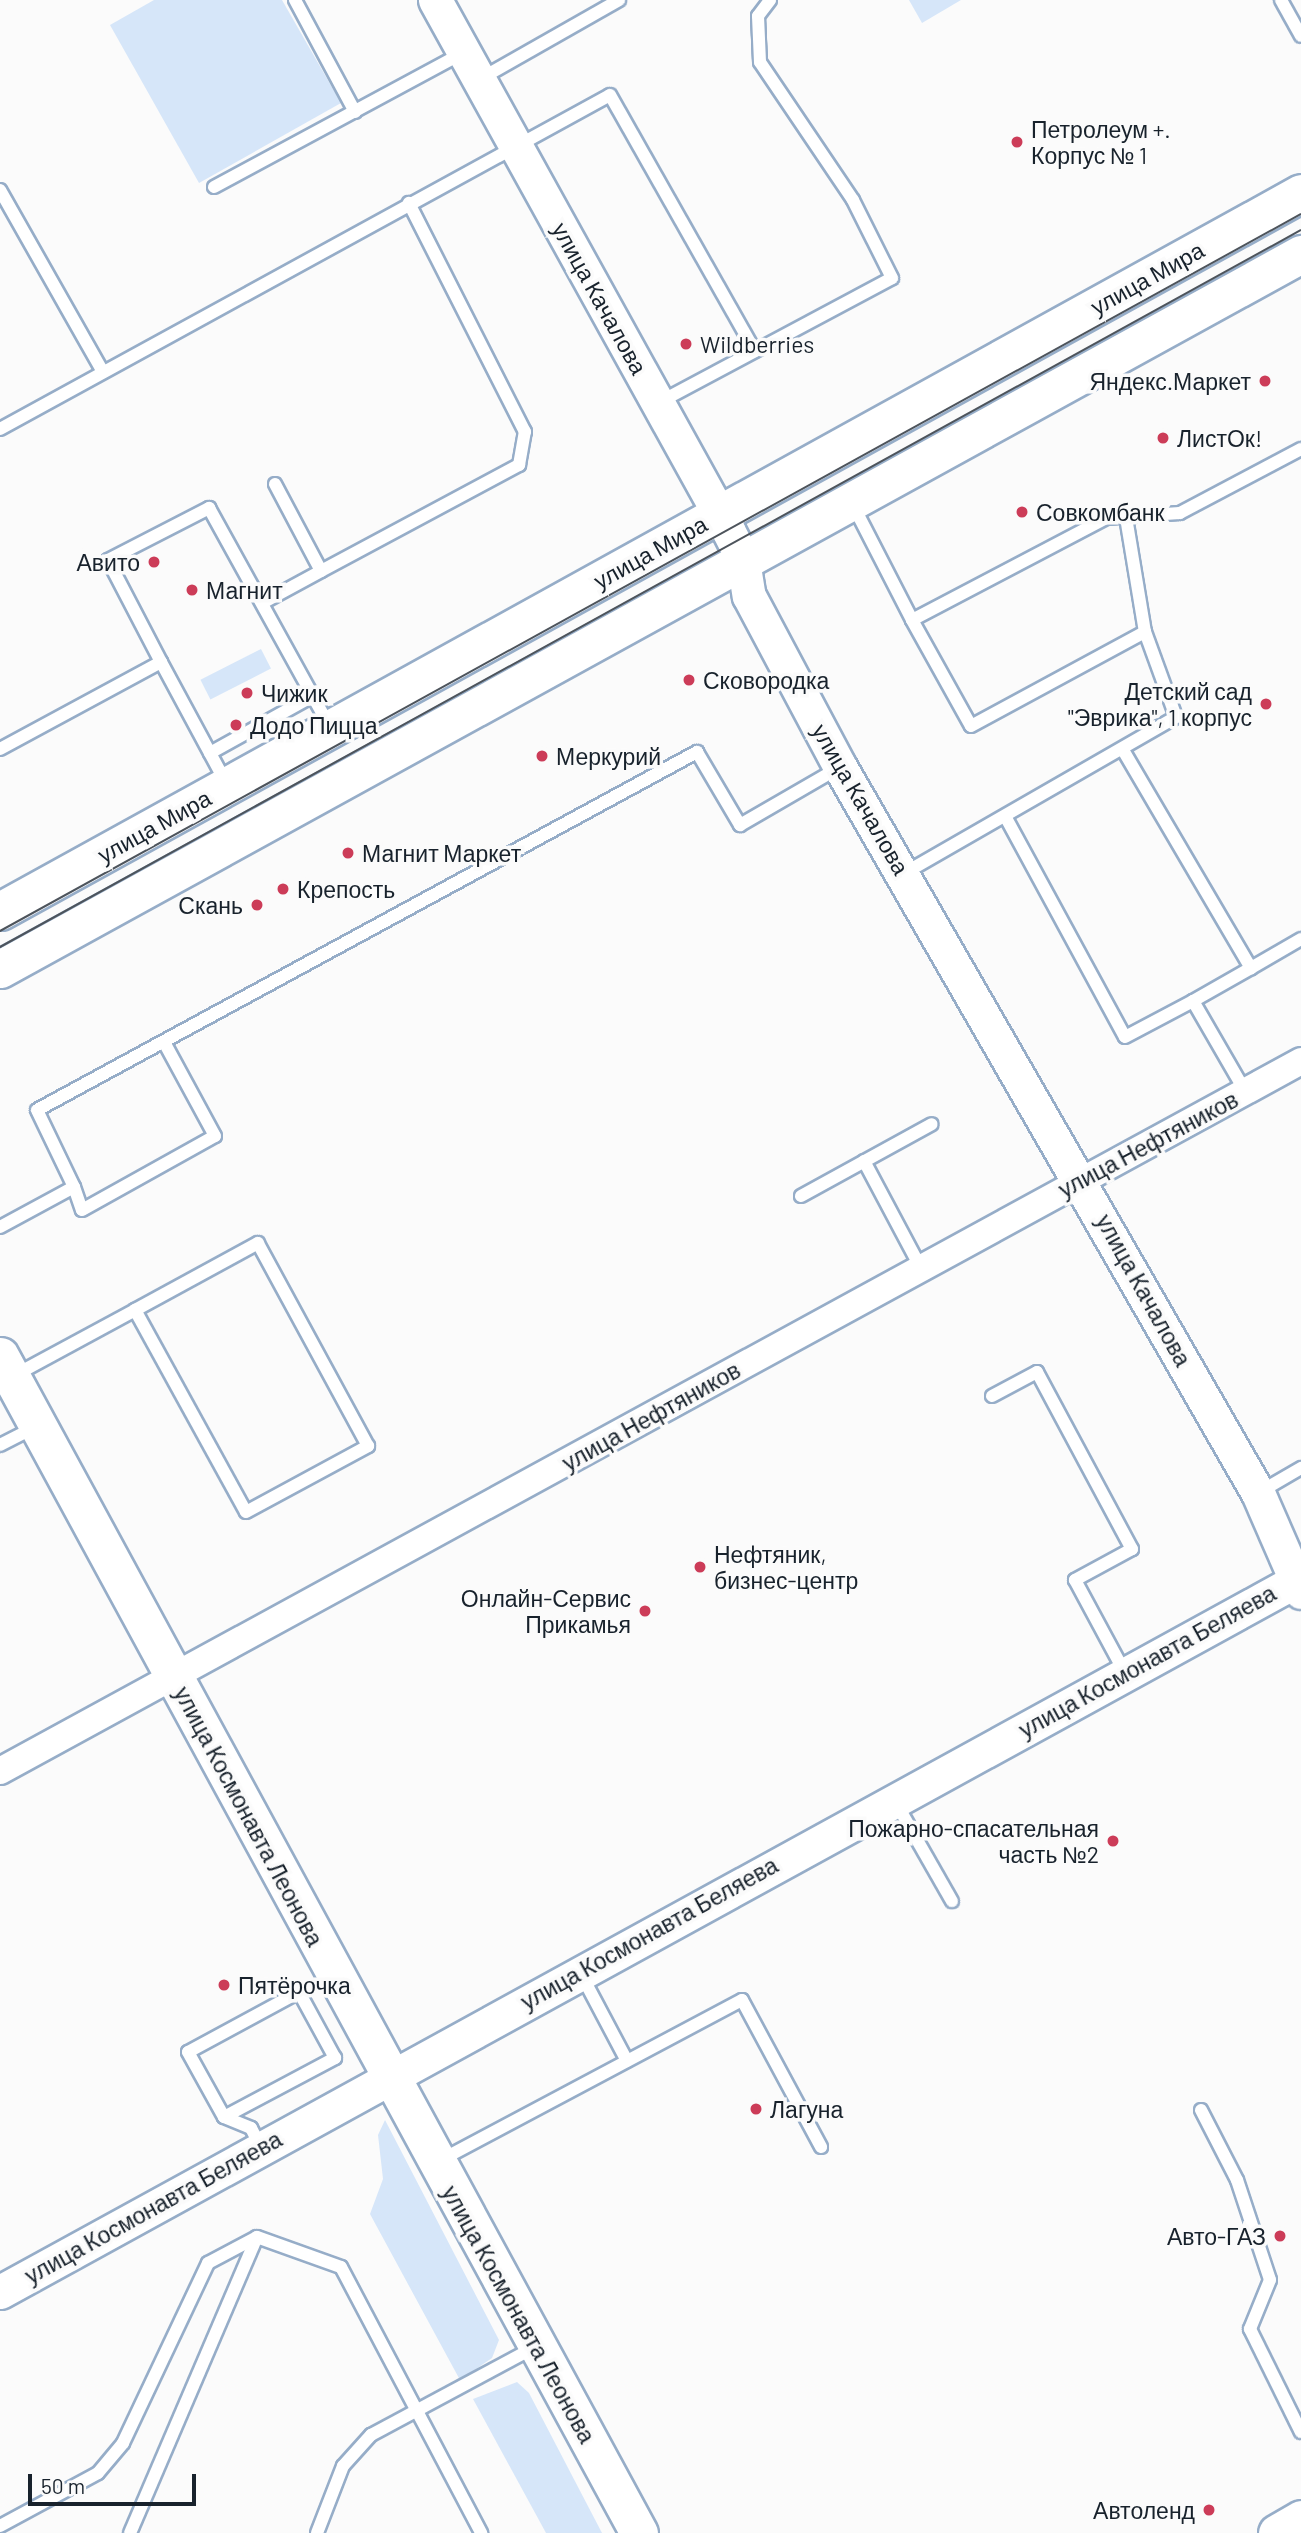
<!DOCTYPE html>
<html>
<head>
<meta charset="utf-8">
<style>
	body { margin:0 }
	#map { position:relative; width:1301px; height:2533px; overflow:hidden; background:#fbfbfb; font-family:Barlow,sans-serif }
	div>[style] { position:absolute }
	.green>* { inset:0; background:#d6e6f9; transform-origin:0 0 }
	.roads { filter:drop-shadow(2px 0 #96adc8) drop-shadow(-2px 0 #96adc8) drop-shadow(0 2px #96adc8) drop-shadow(0 -2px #96adc8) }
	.service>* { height:12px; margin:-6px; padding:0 6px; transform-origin:6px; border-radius:6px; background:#fff }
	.minor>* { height:26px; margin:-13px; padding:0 13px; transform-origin:13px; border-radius:13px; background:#fff }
	.tertiary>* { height:33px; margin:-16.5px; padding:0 16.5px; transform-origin:16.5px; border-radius:16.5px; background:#fff }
	.secondary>* { height:37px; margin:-18.5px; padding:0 18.5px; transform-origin:18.5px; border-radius:18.5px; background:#fff }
	.tram>* { height:2px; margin:-1px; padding:0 1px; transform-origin:1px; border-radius:1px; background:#4d545c }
	.dots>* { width:19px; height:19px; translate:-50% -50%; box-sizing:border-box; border:4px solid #fbfbfb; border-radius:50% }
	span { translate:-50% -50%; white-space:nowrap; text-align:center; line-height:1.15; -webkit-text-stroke:7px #fbfbfb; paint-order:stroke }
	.poi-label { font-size:23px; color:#18222c }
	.left { translate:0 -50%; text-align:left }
	.right { translate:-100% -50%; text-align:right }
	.street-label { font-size:23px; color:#18222c }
	.scale { position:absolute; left:28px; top:2474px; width:168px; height:32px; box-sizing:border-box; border:4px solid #18222c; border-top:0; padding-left:9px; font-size:21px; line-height:24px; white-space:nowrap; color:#18222c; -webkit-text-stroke:5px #fbfbfb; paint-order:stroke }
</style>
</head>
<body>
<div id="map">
	<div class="green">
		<i style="clip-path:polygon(154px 0,282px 0,341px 103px,199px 183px,110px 25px)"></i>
		<i style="clip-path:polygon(909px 0,961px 0,922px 23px)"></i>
		<i style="left:261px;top:649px;width:22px;height:68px;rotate:63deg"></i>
		<i style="clip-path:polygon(385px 2120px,499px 2340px,492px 2358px,460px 2380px,370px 2214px,383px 2179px,378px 2135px)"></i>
		<i style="clip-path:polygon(517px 2382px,529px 2393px,602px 2533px,546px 2533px,473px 2399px)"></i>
	</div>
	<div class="roads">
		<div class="service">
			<i style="left:295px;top:0;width:127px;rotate:61.8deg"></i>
			<i style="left:1281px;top:0;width:41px;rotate:60.9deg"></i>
			<i style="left:480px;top:79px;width:160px;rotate:-29.6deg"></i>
			<i style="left:214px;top:187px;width:283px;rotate:-28.3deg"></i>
			<i style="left:0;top:190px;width:209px;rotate:60.5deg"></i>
			<i style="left:658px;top:403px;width:265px;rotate:-28.1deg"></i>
			<i style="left:892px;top:278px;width:87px;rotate:-116.6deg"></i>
			<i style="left:853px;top:200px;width:166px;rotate:-124deg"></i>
			<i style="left:760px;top:62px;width:46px;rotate:-92.5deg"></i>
			<i style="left:758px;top:16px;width:20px;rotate:-53deg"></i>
			<i style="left:0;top:429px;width:695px;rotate:-28.7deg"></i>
			<i style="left:610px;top:95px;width:294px;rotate:60.5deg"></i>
			<i style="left:275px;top:484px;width:98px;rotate:62.1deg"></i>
			<i style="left:321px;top:571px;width:225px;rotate:-28.2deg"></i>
			<i style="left:519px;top:465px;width:34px;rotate:-80deg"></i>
			<i style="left:525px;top:432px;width:257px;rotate:-116.9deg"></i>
			<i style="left:853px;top:505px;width:129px;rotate:62.8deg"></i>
			<i style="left:912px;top:620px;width:219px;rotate:-27.7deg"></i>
			<i style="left:1106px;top:518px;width:74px;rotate:-3.9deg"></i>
			<i style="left:1180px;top:513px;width:137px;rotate:-27.9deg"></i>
			<i style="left:264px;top:602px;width:65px;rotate:-28.5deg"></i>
			<i style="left:912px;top:620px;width:121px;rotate:60.9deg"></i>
			<i style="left:971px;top:726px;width:198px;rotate:-28.4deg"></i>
			<i style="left:1145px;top:632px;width:117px;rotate:-99.4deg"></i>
			<i style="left:161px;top:662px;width:115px;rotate:-117.5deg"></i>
			<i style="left:108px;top:560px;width:114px;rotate:-27.2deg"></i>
			<i style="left:209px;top:508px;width:248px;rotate:61.1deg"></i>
			<i style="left:0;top:749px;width:183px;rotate:-28.4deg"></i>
			<i style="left:161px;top:662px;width:135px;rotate:61.7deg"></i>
			<i style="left:1123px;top:750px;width:253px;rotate:59.6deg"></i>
			<i style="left:1251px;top:968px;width:67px;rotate:150.4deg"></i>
			<i style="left:1193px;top:1001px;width:104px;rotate:60deg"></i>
			<i style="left:210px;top:753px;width:118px;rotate:-29deg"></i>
			<i style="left:1005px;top:816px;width:251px;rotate:61.5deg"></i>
			<i style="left:1125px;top:1037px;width:77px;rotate:-27.9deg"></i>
			<i style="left:903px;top:874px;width:315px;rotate:-29.9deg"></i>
			<i style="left:1176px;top:717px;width:90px;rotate:-110deg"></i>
			<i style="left:1251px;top:968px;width:58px;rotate:-30.1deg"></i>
			<i style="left:864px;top:1161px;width:121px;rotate:62deg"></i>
			<i style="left:74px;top:1187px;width:24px;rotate:71deg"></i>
			<i style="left:82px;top:1210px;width:152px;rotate:-29.1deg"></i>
			<i style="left:215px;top:1136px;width:107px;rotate:-118.5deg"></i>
			<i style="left:801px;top:1196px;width:149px;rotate:-28.8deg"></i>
			<i style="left:0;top:1227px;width:84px;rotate:-28.4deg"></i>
			<i style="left:74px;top:1187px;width:85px;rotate:-115.7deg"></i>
			<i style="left:37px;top:1110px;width:751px;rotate:-28.48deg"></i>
			<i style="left:697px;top:752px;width:85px;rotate:59.5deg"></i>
			<i style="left:740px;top:825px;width:116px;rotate:-30.1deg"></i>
			<i style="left:15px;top:1375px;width:136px;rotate:-28.4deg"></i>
			<i style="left:135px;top:1310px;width:230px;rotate:61.2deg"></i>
			<i style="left:246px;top:1512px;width:139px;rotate:-28.4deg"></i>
			<i style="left:368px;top:1446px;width:231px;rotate:-118.5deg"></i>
			<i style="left:258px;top:1243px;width:140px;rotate:151.4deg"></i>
			<i style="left:992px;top:1396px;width:51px;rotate:-28.1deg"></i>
			<i style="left:1037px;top:1372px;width:201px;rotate:61.8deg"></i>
			<i style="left:1132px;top:1549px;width:65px;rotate:151.5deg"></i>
			<i style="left:1075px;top:1580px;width:106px;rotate:61.7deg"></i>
			<i style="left:0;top:1445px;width:38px;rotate:-27deg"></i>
			<i style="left:1258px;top:1493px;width:50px;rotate:-30.2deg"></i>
			<i style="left:896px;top:1803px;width:113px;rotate:60.3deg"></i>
			<i style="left:581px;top:1974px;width:98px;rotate:62.1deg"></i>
			<i style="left:1201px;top:2110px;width:79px;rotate:62.8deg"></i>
			<i style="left:1237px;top:2180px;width:105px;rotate:71.7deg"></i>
			<i style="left:1270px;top:2280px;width:53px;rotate:112.2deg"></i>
			<i style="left:1250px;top:2329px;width:115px;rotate:63.7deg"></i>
			<i style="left:224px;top:2117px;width:126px;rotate:-28deg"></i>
			<i style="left:335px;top:2058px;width:75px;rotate:-118.6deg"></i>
			<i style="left:299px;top:1992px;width:126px;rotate:151.6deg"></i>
			<i style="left:188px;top:2052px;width:74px;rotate:61deg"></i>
			<i style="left:224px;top:2117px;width:29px;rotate:22deg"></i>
			<i style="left:251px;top:2128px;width:20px;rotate:63deg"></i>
			<i style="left:439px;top:2161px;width:343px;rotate:-28deg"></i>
			<i style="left:742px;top:2000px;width:167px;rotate:61.7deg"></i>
			<i style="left:0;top:2526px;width:111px;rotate:-28.4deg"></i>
			<i style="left:98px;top:2473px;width:39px;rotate:-50deg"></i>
			<i style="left:123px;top:2443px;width:199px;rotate:-64.7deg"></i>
			<i style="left:208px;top:2263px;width:55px;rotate:-28deg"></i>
			<i style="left:257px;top:2237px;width:89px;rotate:19.7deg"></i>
			<i style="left:341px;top:2267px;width:301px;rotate:62.2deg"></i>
			<i style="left:130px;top:2533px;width:322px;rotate:-66.8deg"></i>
			<i style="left:317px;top:2533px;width:72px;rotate:-68.8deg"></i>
			<i style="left:343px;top:2466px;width:42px;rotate:-47.9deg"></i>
			<i style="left:371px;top:2435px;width:184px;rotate:-28.2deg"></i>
		</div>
		<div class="minor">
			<i style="left:0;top:1771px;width:1482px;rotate:-28.62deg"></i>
		</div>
		<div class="tertiary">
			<i style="left:435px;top:0;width:606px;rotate:61.06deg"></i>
			<i style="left:728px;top:530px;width:34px;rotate:63deg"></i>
			<i style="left:743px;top:560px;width:36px;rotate:81deg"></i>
			<i style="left:749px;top:596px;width:194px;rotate:62deg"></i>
			<i style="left:840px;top:767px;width:838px;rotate:60.07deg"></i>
			<i style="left:1258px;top:1493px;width:108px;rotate:66.5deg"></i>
			<i style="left:0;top:2292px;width:1484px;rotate:-28.76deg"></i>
		</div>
		<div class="secondary">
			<i style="left:0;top:911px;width:1486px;rotate:-28.89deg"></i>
			<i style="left:0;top:969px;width:1485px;rotate:-28.79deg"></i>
			<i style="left:0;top:1356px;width:1339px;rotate:61.5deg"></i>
			<i style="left:1277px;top:2533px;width:28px;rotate:-30deg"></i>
		</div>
	</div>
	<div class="tram">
		<i style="left:0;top:931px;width:1485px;rotate:-28.86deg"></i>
		<i style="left:0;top:947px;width:1485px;rotate:-28.86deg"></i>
	</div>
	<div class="dots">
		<i style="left:1017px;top:142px;background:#cc3c58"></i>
		<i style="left:686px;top:344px;background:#cc3c58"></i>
		<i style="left:1265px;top:381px;background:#cc3c58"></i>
		<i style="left:1163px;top:438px;background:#cc3c58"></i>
		<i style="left:1022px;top:512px;background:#cc3c58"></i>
		<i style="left:154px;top:562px;background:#cc3c58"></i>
		<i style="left:192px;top:590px;background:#cc3c58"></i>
		<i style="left:689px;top:680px;background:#cc3c58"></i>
		<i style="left:247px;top:693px;background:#cc3c58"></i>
		<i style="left:1266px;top:704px;background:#cc3c58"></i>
		<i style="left:236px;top:725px;background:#cc3c58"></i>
		<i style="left:542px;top:756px;background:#cc3c58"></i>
		<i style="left:348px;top:853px;background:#cc3c58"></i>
		<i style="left:283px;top:889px;background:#cc3c58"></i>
		<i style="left:257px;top:905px;background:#cc3c58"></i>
		<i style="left:700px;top:1567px;background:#cc3c58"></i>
		<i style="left:645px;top:1611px;background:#cc3c58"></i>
		<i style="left:1113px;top:1841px;background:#cc3c58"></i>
		<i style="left:224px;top:1985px;background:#cc3c58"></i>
		<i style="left:756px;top:2109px;background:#cc3c58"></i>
		<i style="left:1280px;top:2236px;background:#cc3c58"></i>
		<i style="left:1209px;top:2510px;background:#cc3c58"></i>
	</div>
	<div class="poi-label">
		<span class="left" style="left:1031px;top:142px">Петролеум +.<br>Корпус № 1</span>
		<span class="left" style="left:700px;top:344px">Wildberries</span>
		<span class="right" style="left:1251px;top:381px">Яндекс.Маркет</span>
		<span class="left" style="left:1177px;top:438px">ЛистОк!</span>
		<span class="left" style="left:1036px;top:512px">Совкомбанк</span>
		<span class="right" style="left:140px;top:562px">Авито</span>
		<span class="left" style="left:206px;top:590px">Магнит</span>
		<span class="left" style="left:703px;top:680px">Сковородка</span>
		<span class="right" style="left:1252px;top:704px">Детский сад<br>"Эврика", 1 корпус</span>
		<span class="left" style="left:261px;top:693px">Чижик</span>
		<span class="left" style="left:250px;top:725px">Додо Пицца</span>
		<span class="left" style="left:556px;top:756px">Меркурий</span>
		<span class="left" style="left:362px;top:853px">Магнит Маркет</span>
		<span class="left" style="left:297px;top:889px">Крепость</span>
		<span class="right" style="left:243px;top:905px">Скань</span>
		<span class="left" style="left:714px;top:1567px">Нефтяник,<br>бизнес-центр</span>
		<span class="right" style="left:631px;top:1611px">Онлайн-Сервис<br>Прикамья</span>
		<span class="right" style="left:1099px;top:1841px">Пожарно-спасательная<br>часть №2</span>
		<span class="left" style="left:238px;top:1985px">Пятёрочка</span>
		<span class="left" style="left:770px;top:2109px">Лагуна</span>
		<span class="right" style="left:1266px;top:2236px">Авто-ГАЗ</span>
		<span class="right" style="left:1195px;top:2510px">Автоленд</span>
	</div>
	<div class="street-label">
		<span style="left:1147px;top:278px;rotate:-29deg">улица Мира</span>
		<span style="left:600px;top:298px;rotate:61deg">улица Качалова</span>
		<span style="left:650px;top:552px;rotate:-29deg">улица Мира</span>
		<span style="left:861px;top:799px;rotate:60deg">улица Качалова</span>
		<span style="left:154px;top:826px;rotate:-29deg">улица Мира</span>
		<span style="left:1148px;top:1144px;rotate:-28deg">улица Нефтяников</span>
		<span style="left:1144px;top:1290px;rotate:61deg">улица Качалова</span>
		<span style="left:651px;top:1416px;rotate:-29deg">улица Нефтяников</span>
		<span style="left:1147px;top:1661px;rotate:-29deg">улица Космонавта Беляева</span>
		<span style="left:249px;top:1816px;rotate:62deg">улица Космонавта Леонова</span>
		<span style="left:649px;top:1933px;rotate:-29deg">улица Космонавта Беляева</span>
		<span style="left:153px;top:2207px;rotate:-29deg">улица Космонавта Беляева</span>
		<span style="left:519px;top:2314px;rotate:61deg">улица Космонавта Леонова</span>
	</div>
	<div class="scale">50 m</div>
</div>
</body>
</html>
